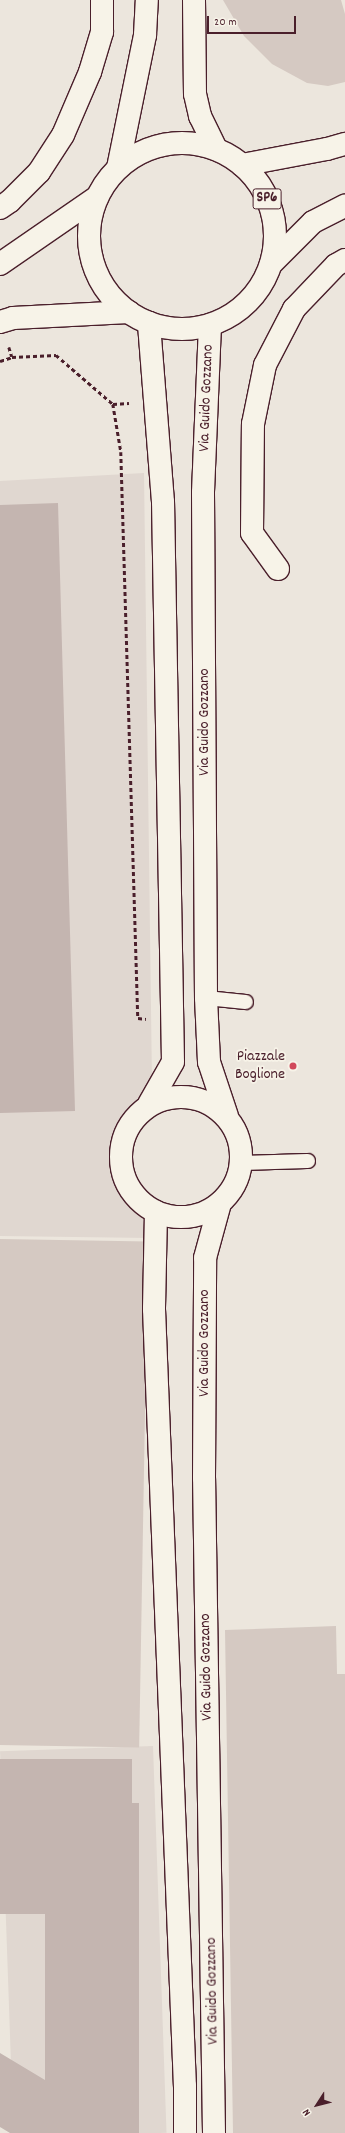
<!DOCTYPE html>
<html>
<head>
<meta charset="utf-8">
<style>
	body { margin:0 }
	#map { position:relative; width:345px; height:2133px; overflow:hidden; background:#ece6dd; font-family:Dekko,sans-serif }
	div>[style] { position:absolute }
	.built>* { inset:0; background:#e0d7d0; transform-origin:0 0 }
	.green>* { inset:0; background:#d5c9c2; transform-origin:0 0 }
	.building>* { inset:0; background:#c4b5b0 }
	.path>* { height:2.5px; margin-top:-1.25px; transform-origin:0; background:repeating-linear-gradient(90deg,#4a1f2b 0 4px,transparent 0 7px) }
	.roads { filter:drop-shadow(1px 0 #4a1f2b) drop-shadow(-1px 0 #4a1f2b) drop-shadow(0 1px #4a1f2b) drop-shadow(0 -1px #4a1f2b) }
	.lane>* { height:14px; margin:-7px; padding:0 7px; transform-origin:7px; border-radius:7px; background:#f7f3e8 }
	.street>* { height:22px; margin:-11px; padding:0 11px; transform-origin:11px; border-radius:11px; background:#f7f3e8 }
	.secondary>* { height:22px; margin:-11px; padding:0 11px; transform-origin:11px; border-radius:11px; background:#f7f3e8 }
	.secondary>.ring { margin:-11px; padding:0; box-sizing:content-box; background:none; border:22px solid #f7f3e8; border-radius:50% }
	.primary>* { height:22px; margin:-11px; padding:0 11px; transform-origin:11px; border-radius:11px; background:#f7f3e8 }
	.primary>.ring { margin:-11px; padding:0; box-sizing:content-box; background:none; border:22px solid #f7f3e8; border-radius:50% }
	.dots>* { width:11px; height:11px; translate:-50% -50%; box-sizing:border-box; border:2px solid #f7f3e8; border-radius:50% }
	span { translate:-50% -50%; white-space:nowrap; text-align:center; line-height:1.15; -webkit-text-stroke:3.5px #f7f3e8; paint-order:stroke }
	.shield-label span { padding:1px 3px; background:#f7f3e8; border:1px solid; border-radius:3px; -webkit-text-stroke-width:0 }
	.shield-label { font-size:15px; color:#4a1f2b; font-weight:700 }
	.street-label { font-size:16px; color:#4a1f2b }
	.poi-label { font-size:16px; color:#4a1f2b }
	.right { translate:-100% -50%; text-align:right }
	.north { position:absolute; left:297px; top:2085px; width:40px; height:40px; -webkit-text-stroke:3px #f7f3e8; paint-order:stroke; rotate:234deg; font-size:11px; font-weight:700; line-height:16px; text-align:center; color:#4a1f2b }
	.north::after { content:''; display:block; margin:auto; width:14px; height:18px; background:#4a1f2b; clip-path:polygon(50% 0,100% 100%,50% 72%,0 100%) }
	.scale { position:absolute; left:207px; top:16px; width:89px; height:18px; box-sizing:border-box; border:2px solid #4a1f2b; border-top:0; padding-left:5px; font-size:12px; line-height:14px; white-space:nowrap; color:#4a1f2b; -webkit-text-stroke:3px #f7f3e8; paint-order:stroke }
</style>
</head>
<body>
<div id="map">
	<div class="built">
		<i style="clip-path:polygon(144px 473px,152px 1084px,124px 1116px,114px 1134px,109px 1150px,112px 1170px,120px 1189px,149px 1216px,149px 1238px,0 1236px,0 481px)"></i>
		<i style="left:153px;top:1746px;width:387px;height:153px;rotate:88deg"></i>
	</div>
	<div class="green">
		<i style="clip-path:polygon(223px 0,341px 0,345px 14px,345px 82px,328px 86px,307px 83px,272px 64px,244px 36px)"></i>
		<i style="left:0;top:1239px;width:148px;height:506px;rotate:1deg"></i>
		<i style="clip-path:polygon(336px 1626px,337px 1674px,345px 1674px,345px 2133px,233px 2133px,225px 1630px)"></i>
	</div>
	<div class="building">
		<i style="clip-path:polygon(58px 503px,75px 1111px,0 1113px,0 505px)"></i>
		<i style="clip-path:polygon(0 1759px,132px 1759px,132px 1803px,139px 1803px,139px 2133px,10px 2133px,0 2127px,0 2053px,45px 2080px,45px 1914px,0 1914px)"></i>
	</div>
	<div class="path">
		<i style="left:9px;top:347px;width:10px;rotate:73deg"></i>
		<i style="left:0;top:361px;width:13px;rotate:-18deg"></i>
		<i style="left:12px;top:357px;width:44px;rotate:-2.6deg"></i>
		<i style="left:56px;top:355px;width:75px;rotate:40.7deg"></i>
		<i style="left:113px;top:404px;width:49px;rotate:80.5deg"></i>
		<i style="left:121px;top:452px;width:566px;rotate:88.28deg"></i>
		<i style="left:138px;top:1018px;width:8px;rotate:7deg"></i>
		<i style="left:113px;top:404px;width:16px;rotate:-4deg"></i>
	</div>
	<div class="roads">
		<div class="lane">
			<i style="left:206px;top:998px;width:40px;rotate:5.7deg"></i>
			<i style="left:241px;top:1163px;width:67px;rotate:-1.7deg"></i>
		</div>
		<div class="street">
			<i style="left:0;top:208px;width:12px;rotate:-35deg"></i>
			<i style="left:10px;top:201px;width:41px;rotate:-45deg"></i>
			<i style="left:39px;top:172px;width:44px;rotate:-57deg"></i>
			<i style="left:63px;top:135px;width:69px;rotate:-66.8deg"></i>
			<i style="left:90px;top:72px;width:42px;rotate:-73.3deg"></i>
			<i style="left:102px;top:32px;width:32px;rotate:-90deg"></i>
			<i style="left:278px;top:569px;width:44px;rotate:-125.8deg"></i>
			<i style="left:252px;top:533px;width:109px;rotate:-89.5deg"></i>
			<i style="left:253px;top:424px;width:60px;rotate:-78.5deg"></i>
			<i style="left:265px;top:365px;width:63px;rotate:-62.6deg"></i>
			<i style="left:294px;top:309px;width:61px;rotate:-46.3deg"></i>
			<i style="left:336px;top:265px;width:10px;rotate:-29deg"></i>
		</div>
		<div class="secondary">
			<i style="left:194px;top:0;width:94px;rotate:89.4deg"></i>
			<i style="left:195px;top:94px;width:23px;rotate:77deg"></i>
			<i style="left:200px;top:116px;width:37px;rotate:64deg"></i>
			<i style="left:118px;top:168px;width:136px;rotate:-78.5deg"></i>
			<i style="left:145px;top:35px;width:35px;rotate:-87deg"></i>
			<i style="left:210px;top:325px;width:168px;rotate:92.4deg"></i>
			<i style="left:203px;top:493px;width:505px;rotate:89.66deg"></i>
			<i style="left:206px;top:998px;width:64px;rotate:87.3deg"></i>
			<i style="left:209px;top:1062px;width:57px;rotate:71.6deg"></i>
			<i class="ring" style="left:121px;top:1097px;width:98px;height:98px"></i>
			<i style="left:149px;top:1104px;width:48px;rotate:-60.3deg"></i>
			<i style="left:173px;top:1062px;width:560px;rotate:-91.02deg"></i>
			<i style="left:163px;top:502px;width:180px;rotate:-94.5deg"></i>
			<i style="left:156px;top:1212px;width:97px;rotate:91.2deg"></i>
			<i style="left:154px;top:1309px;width:778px;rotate:87.72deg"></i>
			<i style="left:185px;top:2086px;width:47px;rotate:90deg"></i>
			<i style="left:214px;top:2133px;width:655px;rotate:-90.87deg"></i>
			<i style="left:204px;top:1478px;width:220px;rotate:-89.7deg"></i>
			<i style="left:205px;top:1258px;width:57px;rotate:-74.7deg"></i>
		</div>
		<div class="primary">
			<i class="ring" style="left:89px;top:143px;width:164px;height:164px"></i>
			<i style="left:242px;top:165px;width:86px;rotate:-10.7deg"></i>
			<i style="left:327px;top:149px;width:19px;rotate:-16deg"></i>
			<i style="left:0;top:264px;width:118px;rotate:-34.6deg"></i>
			<i style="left:271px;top:264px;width:59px;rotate:-45deg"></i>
			<i style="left:313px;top:222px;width:36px;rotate:-27deg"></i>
			<i style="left:0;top:322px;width:14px;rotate:-17deg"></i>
			<i style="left:13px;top:318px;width:116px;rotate:-3deg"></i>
		</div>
	</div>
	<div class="dots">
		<i style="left:293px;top:1066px;background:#d1495b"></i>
	</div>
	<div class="shield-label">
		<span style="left:267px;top:199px">SP6</span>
	</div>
	<div class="street-label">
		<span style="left:207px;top:398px;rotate:-88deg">Via Guido Gozzano</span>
		<span style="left:205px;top:722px;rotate:-90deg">Via Guido Gozzano</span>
		<span style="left:205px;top:1343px;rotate:-90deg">Via Guido Gozzano</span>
		<span style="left:207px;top:1667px;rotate:-91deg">Via Guido Gozzano</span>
		<span style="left:213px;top:1991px;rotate:-91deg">Via Guido Gozzano</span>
	</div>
	<div class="poi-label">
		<span class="right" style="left:285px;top:1066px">Piazzale<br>Boglione</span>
	</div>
	<div class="north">N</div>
	<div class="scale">20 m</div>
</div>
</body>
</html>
